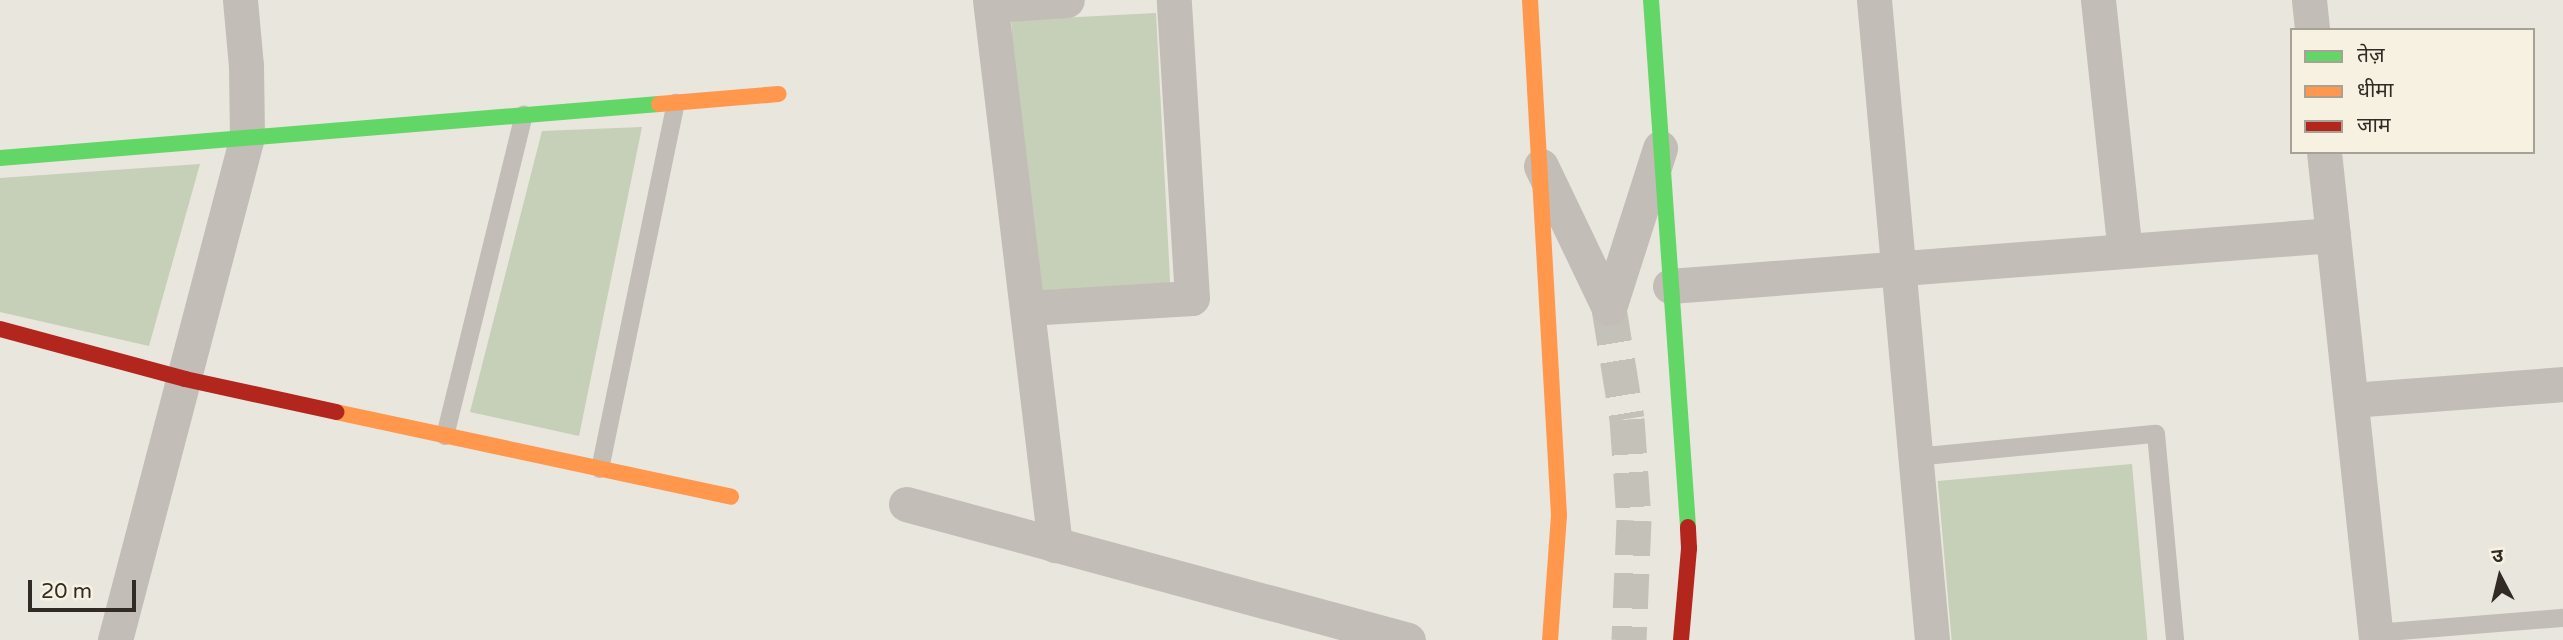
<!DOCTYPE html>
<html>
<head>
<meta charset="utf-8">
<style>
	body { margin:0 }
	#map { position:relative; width:2563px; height:640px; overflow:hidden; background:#e9e6dd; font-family:"Varela Round","Noto Sans Devanagari",sans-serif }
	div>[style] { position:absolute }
	.green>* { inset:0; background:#c6cfb7; transform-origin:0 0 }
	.street-tunnel>* { height:35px; margin-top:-17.5px; transform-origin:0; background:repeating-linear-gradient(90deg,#c4c1b8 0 35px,transparent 0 53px) }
	.lane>* { height:18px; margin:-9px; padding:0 9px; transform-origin:9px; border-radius:9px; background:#c2bdb6 }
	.street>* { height:35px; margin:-17.5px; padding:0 17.5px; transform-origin:17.5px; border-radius:17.5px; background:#c2bdb6 }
	.fast>* { height:16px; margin:-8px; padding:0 8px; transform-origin:8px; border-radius:8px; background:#63d668 }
	.slow>* { height:16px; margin:-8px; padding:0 8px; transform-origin:8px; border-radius:8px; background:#ff974d }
	.jam>* { height:16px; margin:-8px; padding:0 8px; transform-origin:8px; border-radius:8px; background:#b3261e }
	span { translate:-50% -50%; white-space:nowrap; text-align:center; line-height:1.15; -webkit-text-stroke:6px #f7f1e2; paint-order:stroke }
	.legend { position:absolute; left:2290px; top:28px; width:245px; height:126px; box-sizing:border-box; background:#f7f1e2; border:2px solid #a8a296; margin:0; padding:9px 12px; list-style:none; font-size:21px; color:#322b25 }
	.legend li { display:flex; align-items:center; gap:14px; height:35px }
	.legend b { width:35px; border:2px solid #a8a296 }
	.north { position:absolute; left:2465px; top:542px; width:70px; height:70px; -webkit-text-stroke:5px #f7f1e2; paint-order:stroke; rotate:353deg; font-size:19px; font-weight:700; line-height:28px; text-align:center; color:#322b25 }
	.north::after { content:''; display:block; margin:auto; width:24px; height:32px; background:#322b25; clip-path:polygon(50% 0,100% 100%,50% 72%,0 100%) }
	.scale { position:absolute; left:28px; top:580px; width:108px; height:32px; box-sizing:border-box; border:4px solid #322b25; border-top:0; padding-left:9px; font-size:21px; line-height:24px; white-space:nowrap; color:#322b25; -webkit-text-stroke:5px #f7f1e2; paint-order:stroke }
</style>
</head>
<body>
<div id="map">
	<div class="green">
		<i style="left:1156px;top:13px;width:271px;height:145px;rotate:87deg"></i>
		<i style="clip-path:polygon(642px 127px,579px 436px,470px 412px,542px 131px)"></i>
		<i style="clip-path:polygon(200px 164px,149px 346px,0 312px,0 178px)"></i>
		<i style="left:2132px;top:464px;width:177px;height:195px;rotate:85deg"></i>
	</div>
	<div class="street-tunnel">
		<i style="left:1609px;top:308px;width:112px;rotate:80.8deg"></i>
		<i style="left:1627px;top:419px;width:101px;rotate:86deg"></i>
		<i style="left:1634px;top:520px;width:120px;rotate:92.4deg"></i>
	</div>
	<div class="lane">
		<i style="left:445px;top:436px;width:331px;rotate:-76.2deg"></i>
		<i style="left:1915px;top:457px;width:242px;rotate:-5.5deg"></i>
		<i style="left:2156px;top:434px;width:207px;rotate:84.7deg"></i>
		<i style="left:600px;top:469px;width:374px;rotate:-78.3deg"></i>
		<i style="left:2375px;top:633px;width:189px;rotate:-4.6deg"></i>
	</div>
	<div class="street">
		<i style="left:990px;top:0;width:549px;rotate:83.2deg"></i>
		<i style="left:1874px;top:0;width:643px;rotate:84.82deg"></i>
		<i style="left:2098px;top:0;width:252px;rotate:83.9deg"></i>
		<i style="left:2309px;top:0;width:30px;rotate:84deg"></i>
		<i style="left:991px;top:5px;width:76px;rotate:-3.8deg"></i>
		<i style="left:2324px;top:152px;width:491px;rotate:83.9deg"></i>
		<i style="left:1541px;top:166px;width:157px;rotate:64.4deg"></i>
		<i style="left:1670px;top:286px;width:665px;rotate:-4.4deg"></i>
		<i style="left:1027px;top:308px;width:165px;rotate:-3.5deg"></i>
		<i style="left:1192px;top:298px;width:299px;rotate:-93.5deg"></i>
		<i style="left:1609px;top:308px;width:168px;rotate:-72.3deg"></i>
		<i style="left:2351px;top:400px;width:213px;rotate:-4.3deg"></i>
		<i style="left:906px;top:504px;width:520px;rotate:15.16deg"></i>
		<i style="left:115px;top:640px;width:520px;rotate:-75.3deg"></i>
		<i style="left:247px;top:137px;width:71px;rotate:-90.8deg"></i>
		<i style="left:246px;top:66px;width:66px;rotate:-95.2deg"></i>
	</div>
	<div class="fast">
		<i style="left:1651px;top:0;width:528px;rotate:85.98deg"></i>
		<i style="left:0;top:158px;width:661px;rotate:-4.68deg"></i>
	</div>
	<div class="slow">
		<i style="left:1530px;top:0;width:516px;rotate:86.78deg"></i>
		<i style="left:1559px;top:515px;width:125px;rotate:94.1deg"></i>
		<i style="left:659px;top:104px;width:120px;rotate:-4.8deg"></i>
		<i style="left:336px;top:412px;width:404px;rotate:12.1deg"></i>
	</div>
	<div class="jam">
		<i style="left:0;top:329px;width:192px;rotate:15.1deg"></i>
		<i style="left:185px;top:379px;width:155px;rotate:12.3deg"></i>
		<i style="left:1681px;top:640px;width:92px;rotate:-85deg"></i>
		<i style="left:1689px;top:548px;width:21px;rotate:-93deg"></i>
	</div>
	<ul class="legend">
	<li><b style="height:9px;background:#63d668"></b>तेज़</li>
	<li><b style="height:9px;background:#ff974d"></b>धीमा</li>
	<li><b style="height:9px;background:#b3261e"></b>जाम</li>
	</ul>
	<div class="north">उ</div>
	<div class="scale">20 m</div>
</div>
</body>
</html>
